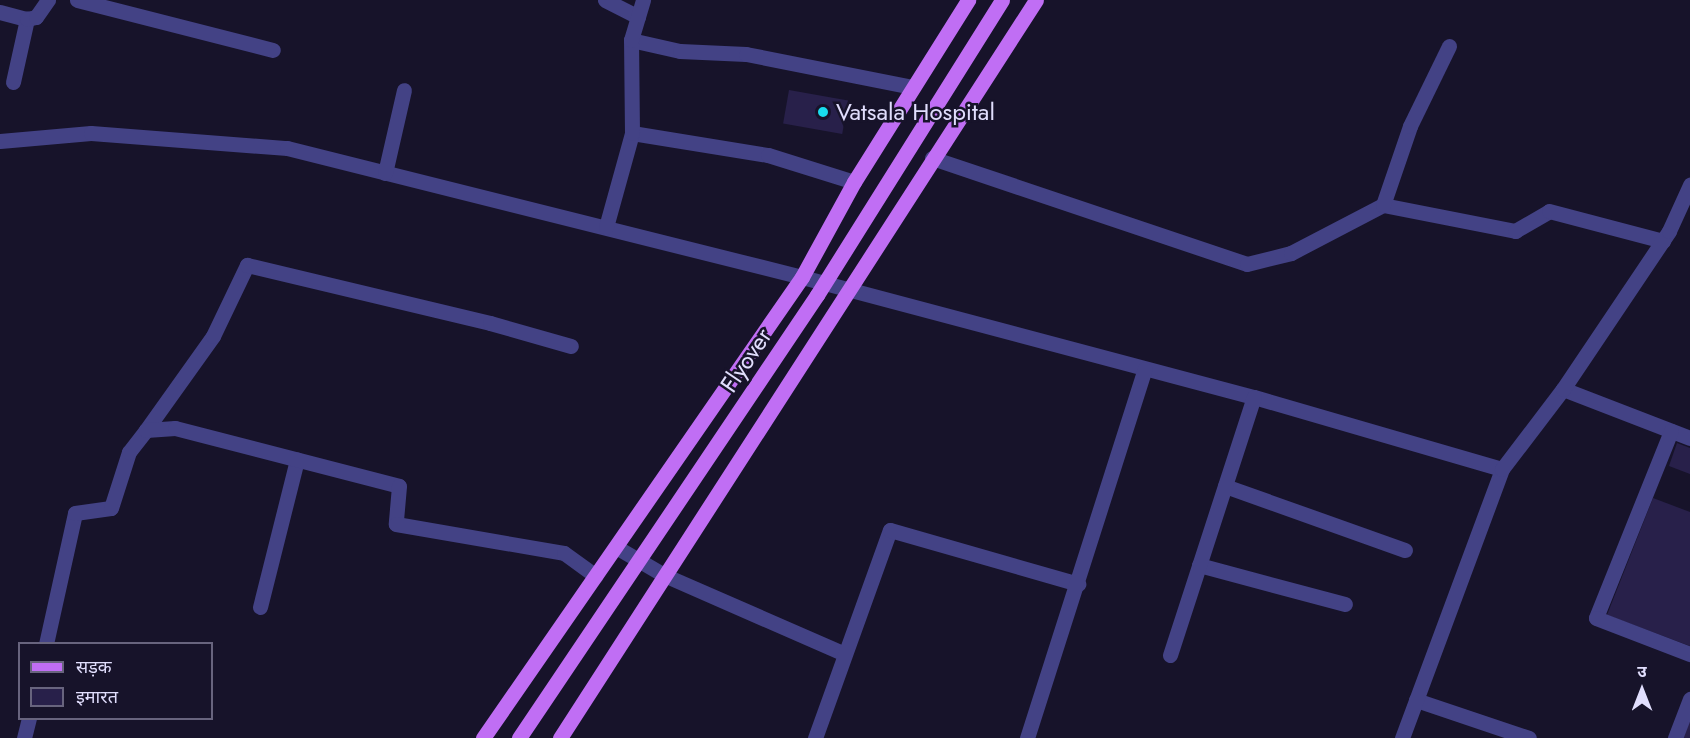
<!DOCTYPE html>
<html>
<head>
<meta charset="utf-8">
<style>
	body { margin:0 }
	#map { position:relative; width:1690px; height:738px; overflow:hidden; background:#17132a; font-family:Jost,"Noto Sans Devanagari",sans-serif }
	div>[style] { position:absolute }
	.building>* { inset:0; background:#28204a; transform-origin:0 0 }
	.minor>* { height:15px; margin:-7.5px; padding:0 7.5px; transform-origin:7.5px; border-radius:7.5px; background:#434285 }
	.major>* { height:15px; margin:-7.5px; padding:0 7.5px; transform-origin:7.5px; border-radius:7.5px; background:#c06ef4 }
	.major-bridge>* { height:15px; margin:-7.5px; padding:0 7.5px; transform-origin:7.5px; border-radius:7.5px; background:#c06ef4 }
	.dots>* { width:16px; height:16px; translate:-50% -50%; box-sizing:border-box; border:3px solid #17132a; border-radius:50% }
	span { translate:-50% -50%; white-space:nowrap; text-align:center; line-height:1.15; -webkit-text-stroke:5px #17132a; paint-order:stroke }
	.poi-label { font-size:24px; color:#e1defd }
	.left { translate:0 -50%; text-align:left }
	.street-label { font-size:24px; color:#e1defd }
	.legend { position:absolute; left:18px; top:642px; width:195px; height:78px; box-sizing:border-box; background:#17132a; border:2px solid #68647e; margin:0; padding:8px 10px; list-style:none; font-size:18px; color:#e1defd }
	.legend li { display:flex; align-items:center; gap:12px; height:30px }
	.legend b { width:30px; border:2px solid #68647e }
	.north { position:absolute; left:1612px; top:660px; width:60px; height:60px; -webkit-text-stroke:4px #17132a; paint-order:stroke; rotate:0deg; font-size:16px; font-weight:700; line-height:24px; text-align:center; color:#e1defd }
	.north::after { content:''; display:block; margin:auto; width:21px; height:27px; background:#e1defd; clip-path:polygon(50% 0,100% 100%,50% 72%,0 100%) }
</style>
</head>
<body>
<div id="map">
	<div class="building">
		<i style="left:789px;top:90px;width:60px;height:34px;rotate:10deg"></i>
		<i style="clip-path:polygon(1677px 443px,1690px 448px,1690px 474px,1669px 466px)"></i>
		<i style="clip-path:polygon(1653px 498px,1690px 512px,1690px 646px,1607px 615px)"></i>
		<i style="clip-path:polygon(1690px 720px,1690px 738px,1683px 738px)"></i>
	</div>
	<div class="minor">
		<i style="left:77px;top:0;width:202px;rotate:14.3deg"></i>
		<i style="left:605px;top:0;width:37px;rotate:27deg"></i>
		<i style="left:0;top:12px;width:28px;rotate:15deg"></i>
		<i style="left:631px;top:40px;width:50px;rotate:12.7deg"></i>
		<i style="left:680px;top:51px;width:66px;rotate:2.6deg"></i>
		<i style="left:746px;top:54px;width:169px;rotate:11.2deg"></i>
		<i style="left:13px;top:82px;width:65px;rotate:-77.5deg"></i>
		<i style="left:27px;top:19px;width:9px;rotate:-13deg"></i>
		<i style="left:36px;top:17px;width:21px;rotate:-55deg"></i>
		<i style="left:632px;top:133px;width:138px;rotate:9.2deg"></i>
		<i style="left:768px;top:155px;width:90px;rotate:17.4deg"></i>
		<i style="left:0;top:141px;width:91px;rotate:-5deg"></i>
		<i style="left:91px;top:133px;width:197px;rotate:4.4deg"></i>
		<i style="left:287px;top:148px;width:531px;rotate:14.06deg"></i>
		<i style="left:802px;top:277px;width:468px;rotate:14.9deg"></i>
		<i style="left:1254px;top:397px;width:258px;rotate:16.2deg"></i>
		<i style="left:932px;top:158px;width:332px;rotate:18.6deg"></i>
		<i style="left:1247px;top:264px;width:45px;rotate:-14deg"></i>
		<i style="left:1291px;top:253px;width:104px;rotate:-27.6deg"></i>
		<i style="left:1383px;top:205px;width:135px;rotate:11.1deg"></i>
		<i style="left:1515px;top:231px;width:39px;rotate:-30deg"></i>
		<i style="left:1549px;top:211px;width:118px;rotate:14.7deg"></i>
		<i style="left:385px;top:173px;width:85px;rotate:-77.1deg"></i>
		<i style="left:1383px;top:205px;width:83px;rotate:-71.1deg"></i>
		<i style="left:1410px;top:126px;width:89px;rotate:-64deg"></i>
		<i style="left:606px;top:227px;width:98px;rotate:-74.5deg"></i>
		<i style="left:632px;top:133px;width:93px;rotate:-90.6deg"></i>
		<i style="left:631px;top:40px;width:42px;rotate:-73.3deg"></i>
		<i style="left:1563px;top:389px;width:136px;rotate:21.1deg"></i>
		<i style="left:146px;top:430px;width:115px;rotate:-54.5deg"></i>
		<i style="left:213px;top:336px;width:79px;rotate:-64.4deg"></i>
		<i style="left:247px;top:265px;width:250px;rotate:13.4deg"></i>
		<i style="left:490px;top:323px;width:84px;rotate:15.9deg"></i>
		<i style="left:1671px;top:431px;width:201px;rotate:111.9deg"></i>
		<i style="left:1596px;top:618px;width:101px;rotate:21deg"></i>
		<i style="left:1225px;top:486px;width:191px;rotate:19.6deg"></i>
		<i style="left:616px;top:547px;width:56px;rotate:30.3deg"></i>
		<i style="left:664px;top:575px;width:197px;rotate:23.6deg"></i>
		<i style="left:1199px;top:565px;width:151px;rotate:15deg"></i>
		<i style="left:260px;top:607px;width:152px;rotate:-75.9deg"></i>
		<i style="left:46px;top:644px;width:134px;rotate:-77.5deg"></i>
		<i style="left:75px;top:513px;width:36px;rotate:-8deg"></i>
		<i style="left:111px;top:508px;width:59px;rotate:-72.2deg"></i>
		<i style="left:129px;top:452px;width:28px;rotate:-52deg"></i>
		<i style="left:146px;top:430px;width:29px;rotate:-4deg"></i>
		<i style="left:175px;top:428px;width:231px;rotate:14.5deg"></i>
		<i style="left:399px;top:486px;width:38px;rotate:95deg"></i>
		<i style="left:396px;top:524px;width:170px;rotate:9.8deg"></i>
		<i style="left:564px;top:553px;width:39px;rotate:36deg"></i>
		<i style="left:1170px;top:655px;width:271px;rotate:-72deg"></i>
		<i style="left:1416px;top:700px;width:119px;rotate:18.6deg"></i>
		<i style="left:24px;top:738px;width:21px;rotate:-76deg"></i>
		<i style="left:815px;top:738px;width:221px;rotate:-70.2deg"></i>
		<i style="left:890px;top:530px;width:196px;rotate:16deg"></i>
		<i style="left:1027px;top:738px;width:387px;rotate:-72.3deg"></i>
		<i style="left:1402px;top:738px;width:287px;rotate:-69.6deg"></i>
		<i style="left:1502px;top:469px;width:101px;rotate:-52.7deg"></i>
		<i style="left:1563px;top:389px;width:190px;rotate:-56.1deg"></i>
		<i style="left:1669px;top:231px;width:51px;rotate:-65.5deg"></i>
		<i style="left:1675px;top:738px;width:42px;rotate:-69deg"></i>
	</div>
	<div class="major">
		<i style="left:483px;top:738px;width:561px;rotate:-55.32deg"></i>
		<i style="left:802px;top:277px;width:108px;rotate:-61.3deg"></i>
		<i style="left:854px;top:182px;width:215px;rotate:-57.9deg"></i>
		<i style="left:560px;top:738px;width:878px;rotate:-57.18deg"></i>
	</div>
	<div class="major-bridge">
		<i style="left:519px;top:738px;width:534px;rotate:-56.07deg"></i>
		<i style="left:817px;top:295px;width:348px;rotate:-57.9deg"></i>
	</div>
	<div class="dots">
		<i style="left:823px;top:112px;background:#19dcee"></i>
	</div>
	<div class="poi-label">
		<span class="left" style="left:836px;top:112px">Vatsala Hospital</span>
	</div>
	<div class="street-label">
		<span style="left:746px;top:360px;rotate:-56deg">Flyover</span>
	</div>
	<ul class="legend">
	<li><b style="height:8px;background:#c06ef4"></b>सड़क</li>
	<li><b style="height:16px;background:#28204a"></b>इमारत</li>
	</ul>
	<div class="north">उ</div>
</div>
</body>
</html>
